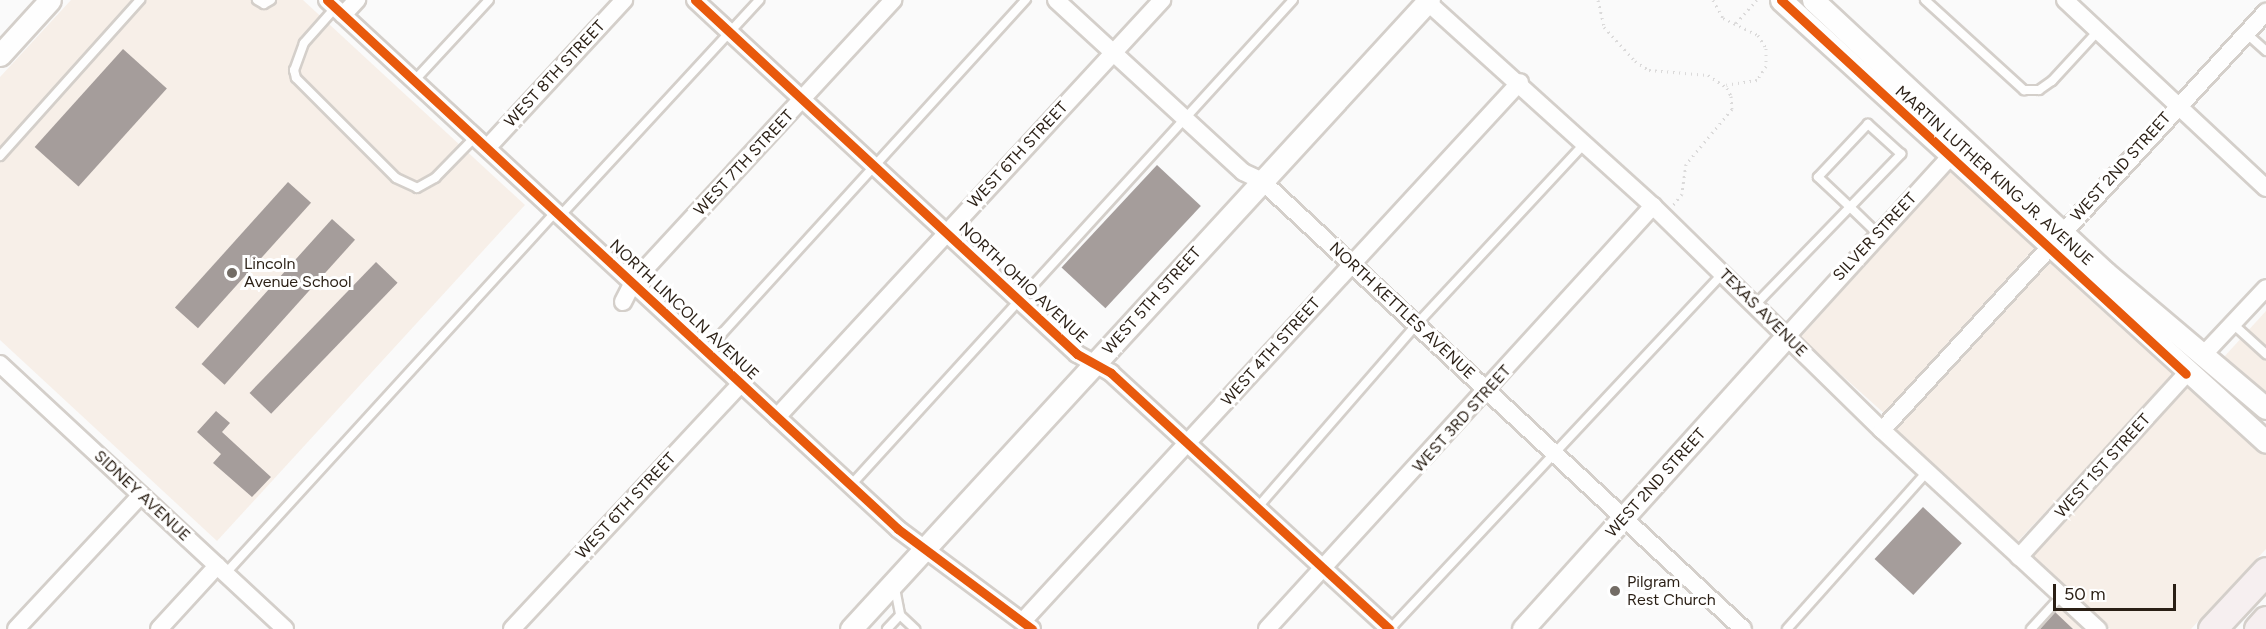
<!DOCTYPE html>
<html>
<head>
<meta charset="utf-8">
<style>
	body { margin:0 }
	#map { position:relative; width:2266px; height:629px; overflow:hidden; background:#fafafa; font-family:Figtree,sans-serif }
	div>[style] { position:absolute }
	.built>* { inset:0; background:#f7efe8; transform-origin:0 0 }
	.building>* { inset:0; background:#a59d9b; transform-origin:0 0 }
	.path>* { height:3px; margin-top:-1.5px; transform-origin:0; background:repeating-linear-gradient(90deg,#dbdada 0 1.5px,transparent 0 6px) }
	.roads { filter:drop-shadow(2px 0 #d4cfca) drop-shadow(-2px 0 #d4cfca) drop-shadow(0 2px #d4cfca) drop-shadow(0 -2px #d4cfca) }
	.service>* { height:8px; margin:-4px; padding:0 4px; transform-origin:4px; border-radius:4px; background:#fefefe }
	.minor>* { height:16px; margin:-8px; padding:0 8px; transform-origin:8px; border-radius:8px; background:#fefefe }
	.tertiary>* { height:21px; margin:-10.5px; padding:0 10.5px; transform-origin:10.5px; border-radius:10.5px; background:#fefefe }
	.primary>* { height:27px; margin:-13.5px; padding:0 13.5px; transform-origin:13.5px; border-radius:13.5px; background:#f6eff0 }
	.cycleway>* { height:9px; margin:-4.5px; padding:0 4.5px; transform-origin:4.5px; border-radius:4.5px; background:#e8590c }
	.dots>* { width:16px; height:16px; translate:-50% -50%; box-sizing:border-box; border:3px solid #fff; border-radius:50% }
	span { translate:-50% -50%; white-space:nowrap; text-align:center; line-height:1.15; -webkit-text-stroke:6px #fff; paint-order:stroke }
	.street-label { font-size:16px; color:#2a1f15 }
	.poi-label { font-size:16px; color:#2a1f15 }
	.left { translate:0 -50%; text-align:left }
	.scale { position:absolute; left:2053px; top:584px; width:123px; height:27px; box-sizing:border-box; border:3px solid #2a1f15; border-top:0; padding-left:8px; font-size:18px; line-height:21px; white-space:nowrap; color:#2a1f15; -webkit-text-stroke:4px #fff; paint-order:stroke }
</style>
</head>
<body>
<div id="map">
	<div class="built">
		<i style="clip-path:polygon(71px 0,303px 0,525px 205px,217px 541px,0 340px,0 77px)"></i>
		<i style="left:1952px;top:169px;width:114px;height:227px;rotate:42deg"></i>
		<i style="left:2051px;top:258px;width:169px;height:232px;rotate:43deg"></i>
		<i style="clip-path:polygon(2266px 311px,2266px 396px,2223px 358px)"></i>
		<i style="clip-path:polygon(2188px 386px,2266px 454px,2266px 549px,2191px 629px,2110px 629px,2032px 557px)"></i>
		<i style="clip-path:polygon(2056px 602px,2085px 629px,2032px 629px)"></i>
	</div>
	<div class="building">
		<i style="left:123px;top:49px;width:59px;height:132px;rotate:42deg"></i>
		<i style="left:1157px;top:165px;width:60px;height:140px;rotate:43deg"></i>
		<i style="left:288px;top:182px;width:31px;height:169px;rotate:42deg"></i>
		<i style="left:332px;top:219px;width:31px;height:195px;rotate:42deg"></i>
		<i style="left:376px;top:262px;width:30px;height:182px;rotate:44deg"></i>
		<i style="clip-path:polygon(216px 411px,230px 423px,222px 432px,271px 477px,252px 497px,213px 463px,221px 454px,197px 432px)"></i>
		<i style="left:1923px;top:507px;width:53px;height:71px;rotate:43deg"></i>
		<i style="clip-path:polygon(2055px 612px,2073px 629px,2040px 629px)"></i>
	</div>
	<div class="path">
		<i style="left:1598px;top:0;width:28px;rotate:77deg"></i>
		<i style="left:1604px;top:27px;width:46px;rotate:47.6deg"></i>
		<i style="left:1635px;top:61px;width:17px;rotate:33deg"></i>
		<i style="left:1649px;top:70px;width:59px;rotate:4.8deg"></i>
		<i style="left:1708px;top:75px;width:23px;rotate:34deg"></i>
		<i style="left:1727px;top:88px;width:9px;rotate:63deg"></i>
		<i style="left:1731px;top:96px;width:13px;rotate:86deg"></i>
		<i style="left:1732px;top:109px;width:72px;rotate:129.9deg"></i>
		<i style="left:1686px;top:164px;width:30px;rotate:98deg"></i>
		<i style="left:1682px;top:194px;width:14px;rotate:129deg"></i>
		<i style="left:1713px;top:0;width:21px;rotate:61deg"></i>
		<i style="left:1723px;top:18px;width:39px;rotate:26deg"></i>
		<i style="left:1758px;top:35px;width:15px;rotate:58deg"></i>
		<i style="left:1766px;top:48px;width:18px;rotate:90deg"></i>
		<i style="left:1766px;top:66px;width:17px;rotate:123deg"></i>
		<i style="left:1757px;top:80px;width:31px;rotate:171deg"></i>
		<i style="left:1736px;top:23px;width:31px;rotate:-48deg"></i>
	</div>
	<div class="roads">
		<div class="service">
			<i style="left:257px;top:0;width:8px;rotate:30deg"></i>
			<i style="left:264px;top:4px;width:8px;rotate:-30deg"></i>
			<i style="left:1925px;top:0;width:134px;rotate:42.3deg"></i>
			<i style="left:2024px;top:90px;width:15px"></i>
			<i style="left:2039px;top:90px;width:16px;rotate:-35deg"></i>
			<i style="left:2052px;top:81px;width:68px;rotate:-47.4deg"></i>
			<i style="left:335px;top:8px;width:47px;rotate:131.5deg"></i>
			<i style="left:304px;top:43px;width:29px;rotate:110deg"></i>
			<i style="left:294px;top:70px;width:8px;rotate:76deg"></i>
			<i style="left:296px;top:78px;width:141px;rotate:45deg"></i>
			<i style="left:396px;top:178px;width:23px;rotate:25deg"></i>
			<i style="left:417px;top:188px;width:21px;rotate:-29deg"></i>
			<i style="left:435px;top:178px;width:57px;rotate:-45.7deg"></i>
			<i style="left:2246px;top:33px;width:27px;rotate:42deg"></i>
			<i style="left:414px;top:81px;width:110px;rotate:-47.2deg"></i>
			<i style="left:0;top:156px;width:210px;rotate:-48.1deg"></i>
			<i style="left:560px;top:216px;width:294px;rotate:-47.3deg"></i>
			<i style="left:1756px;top:304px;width:135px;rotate:-45.9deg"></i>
			<i style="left:1850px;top:207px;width:74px;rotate:-46.1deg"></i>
			<i style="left:1901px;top:154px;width:45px;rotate:-137.7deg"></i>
			<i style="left:1868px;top:124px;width:73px;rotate:133.3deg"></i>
			<i style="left:1818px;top:177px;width:44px;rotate:43.2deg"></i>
			<i style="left:1850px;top:207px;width:39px;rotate:44deg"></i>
			<i style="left:2233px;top:324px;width:45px;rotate:42.3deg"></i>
			<i style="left:707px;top:350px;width:474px;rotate:-47.7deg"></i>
			<i style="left:851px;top:485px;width:656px;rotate:-47.66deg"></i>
			<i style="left:1257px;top:508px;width:242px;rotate:-49deg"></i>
			<i style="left:1416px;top:325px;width:248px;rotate:-47.1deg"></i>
			<i style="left:225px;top:574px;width:491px;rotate:-47.6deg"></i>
			<i style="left:894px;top:583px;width:33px;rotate:79deg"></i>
			<i style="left:887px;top:629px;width:19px;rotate:-47deg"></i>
			<i style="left:900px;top:615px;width:21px;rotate:43deg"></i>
			<i style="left:1390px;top:629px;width:487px;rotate:-46.9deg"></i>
			<i style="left:1787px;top:629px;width:210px;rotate:-48.3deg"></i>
			<i style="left:2031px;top:629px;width:46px;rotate:-47.6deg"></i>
		</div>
		<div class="minor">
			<i style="left:327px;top:0;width:778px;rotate:42.81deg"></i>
			<i style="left:898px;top:529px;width:167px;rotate:36.7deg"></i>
			<i style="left:695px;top:0;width:521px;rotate:42.82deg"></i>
			<i style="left:1077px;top:354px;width:39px;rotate:29deg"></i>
			<i style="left:1111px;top:373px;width:378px;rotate:42.6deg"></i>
			<i style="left:1056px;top:0;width:254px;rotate:42.6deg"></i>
			<i style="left:1243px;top:172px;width:21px;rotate:25deg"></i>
			<i style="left:1262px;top:181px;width:657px;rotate:42.97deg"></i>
			<i style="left:1425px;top:0;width:307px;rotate:42.1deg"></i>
			<i style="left:1653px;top:206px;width:320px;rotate:44.4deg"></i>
			<i style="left:1882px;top:430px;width:294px;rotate:42.7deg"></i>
			<i style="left:2065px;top:0;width:275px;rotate:43.1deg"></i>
			<i style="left:343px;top:15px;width:21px;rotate:-47deg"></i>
			<i style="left:487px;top:148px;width:202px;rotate:-47.2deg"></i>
			<i style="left:623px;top:302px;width:22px;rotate:-63deg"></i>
			<i style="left:633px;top:282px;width:384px;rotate:-47.3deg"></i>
			<i style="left:1787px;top:336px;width:257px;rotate:-47.7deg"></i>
			<i style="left:2205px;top:353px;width:89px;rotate:-46.8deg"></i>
			<i style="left:0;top:364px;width:389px;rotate:42.9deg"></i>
			<i style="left:777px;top:417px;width:568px;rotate:-47.28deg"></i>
			<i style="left:1882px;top:430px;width:568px;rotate:-47.43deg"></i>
			<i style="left:2019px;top:557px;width:248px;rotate:-47.6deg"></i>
			<i style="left:1023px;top:621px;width:733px;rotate:-47.32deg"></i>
			<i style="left:16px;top:629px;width:183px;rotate:-47deg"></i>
			<i style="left:159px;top:629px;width:86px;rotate:-47.4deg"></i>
			<i style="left:512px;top:629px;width:336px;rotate:-47deg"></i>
			<i style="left:1267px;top:629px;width:573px;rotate:-47.62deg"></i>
		</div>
		<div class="tertiary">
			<i style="left:1781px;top:0;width:656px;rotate:42.34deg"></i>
			<i style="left:1813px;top:0;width:400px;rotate:43deg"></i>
			<i style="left:2106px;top:273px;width:209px;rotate:40.2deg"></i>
			<i style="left:0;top:55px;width:74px;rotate:-47.7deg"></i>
			<i style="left:851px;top:629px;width:854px;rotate:-47.42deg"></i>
			<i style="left:1523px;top:629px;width:394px;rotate:-48deg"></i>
		</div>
		<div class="primary">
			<i style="left:2212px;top:629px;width:79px;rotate:-47deg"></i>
			<i style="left:2258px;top:629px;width:12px;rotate:-48deg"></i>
		</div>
	</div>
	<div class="cycleway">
		<i style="left:327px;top:0;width:778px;rotate:42.81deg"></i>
		<i style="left:898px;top:529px;width:167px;rotate:36.7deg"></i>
		<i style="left:695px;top:0;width:521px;rotate:42.82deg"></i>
		<i style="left:1077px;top:354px;width:39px;rotate:29deg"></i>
		<i style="left:1111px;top:373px;width:378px;rotate:42.6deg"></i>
		<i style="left:1781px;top:0;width:551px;rotate:42.72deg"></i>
	</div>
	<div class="dots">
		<i style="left:232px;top:273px;background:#736c65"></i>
		<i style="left:1615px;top:591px;background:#736c65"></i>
	</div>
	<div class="street-label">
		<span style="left:555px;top:74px;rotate:-47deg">WEST 8TH STREET</span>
		<span style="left:1018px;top:155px;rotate:-47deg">WEST 6TH STREET</span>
		<span style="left:744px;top:163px;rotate:-47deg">WEST 7TH STREET</span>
		<span style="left:2121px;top:167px;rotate:-48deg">WEST 2ND STREET</span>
		<span style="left:1994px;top:176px;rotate:42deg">MARTIN LUTHER KING JR. AVENUE</span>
		<span style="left:1875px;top:237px;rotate:-47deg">SILVER STREET</span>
		<span style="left:1023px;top:283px;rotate:43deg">NORTH OHIO AVENUE</span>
		<span style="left:1152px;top:301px;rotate:-48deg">WEST 5TH STREET</span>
		<span style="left:684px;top:310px;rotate:43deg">NORTH LINCOLN AVENUE</span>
		<span style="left:1402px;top:311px;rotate:43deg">NORTH KETTLES AVENUE</span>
		<span style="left:1763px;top:313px;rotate:45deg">TEXAS AVENUE</span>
		<span style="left:1271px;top:352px;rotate:-48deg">WEST 4TH STREET</span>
		<span style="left:1462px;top:419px;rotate:-48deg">WEST 3RD STREET</span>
		<span style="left:2103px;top:466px;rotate:-48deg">WEST 1ST STREET</span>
		<span style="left:1656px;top:483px;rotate:-48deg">WEST 2ND STREET</span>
		<span style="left:142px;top:496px;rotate:43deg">SIDNEY AVENUE</span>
		<span style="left:626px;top:506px;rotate:-47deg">WEST 6TH STREET</span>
	</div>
	<div class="poi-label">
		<span class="left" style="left:244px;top:273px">Lincoln<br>Avenue School</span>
		<span class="left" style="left:1627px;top:591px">Pilgram<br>Rest Church</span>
	</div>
	<div class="scale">50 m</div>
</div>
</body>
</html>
